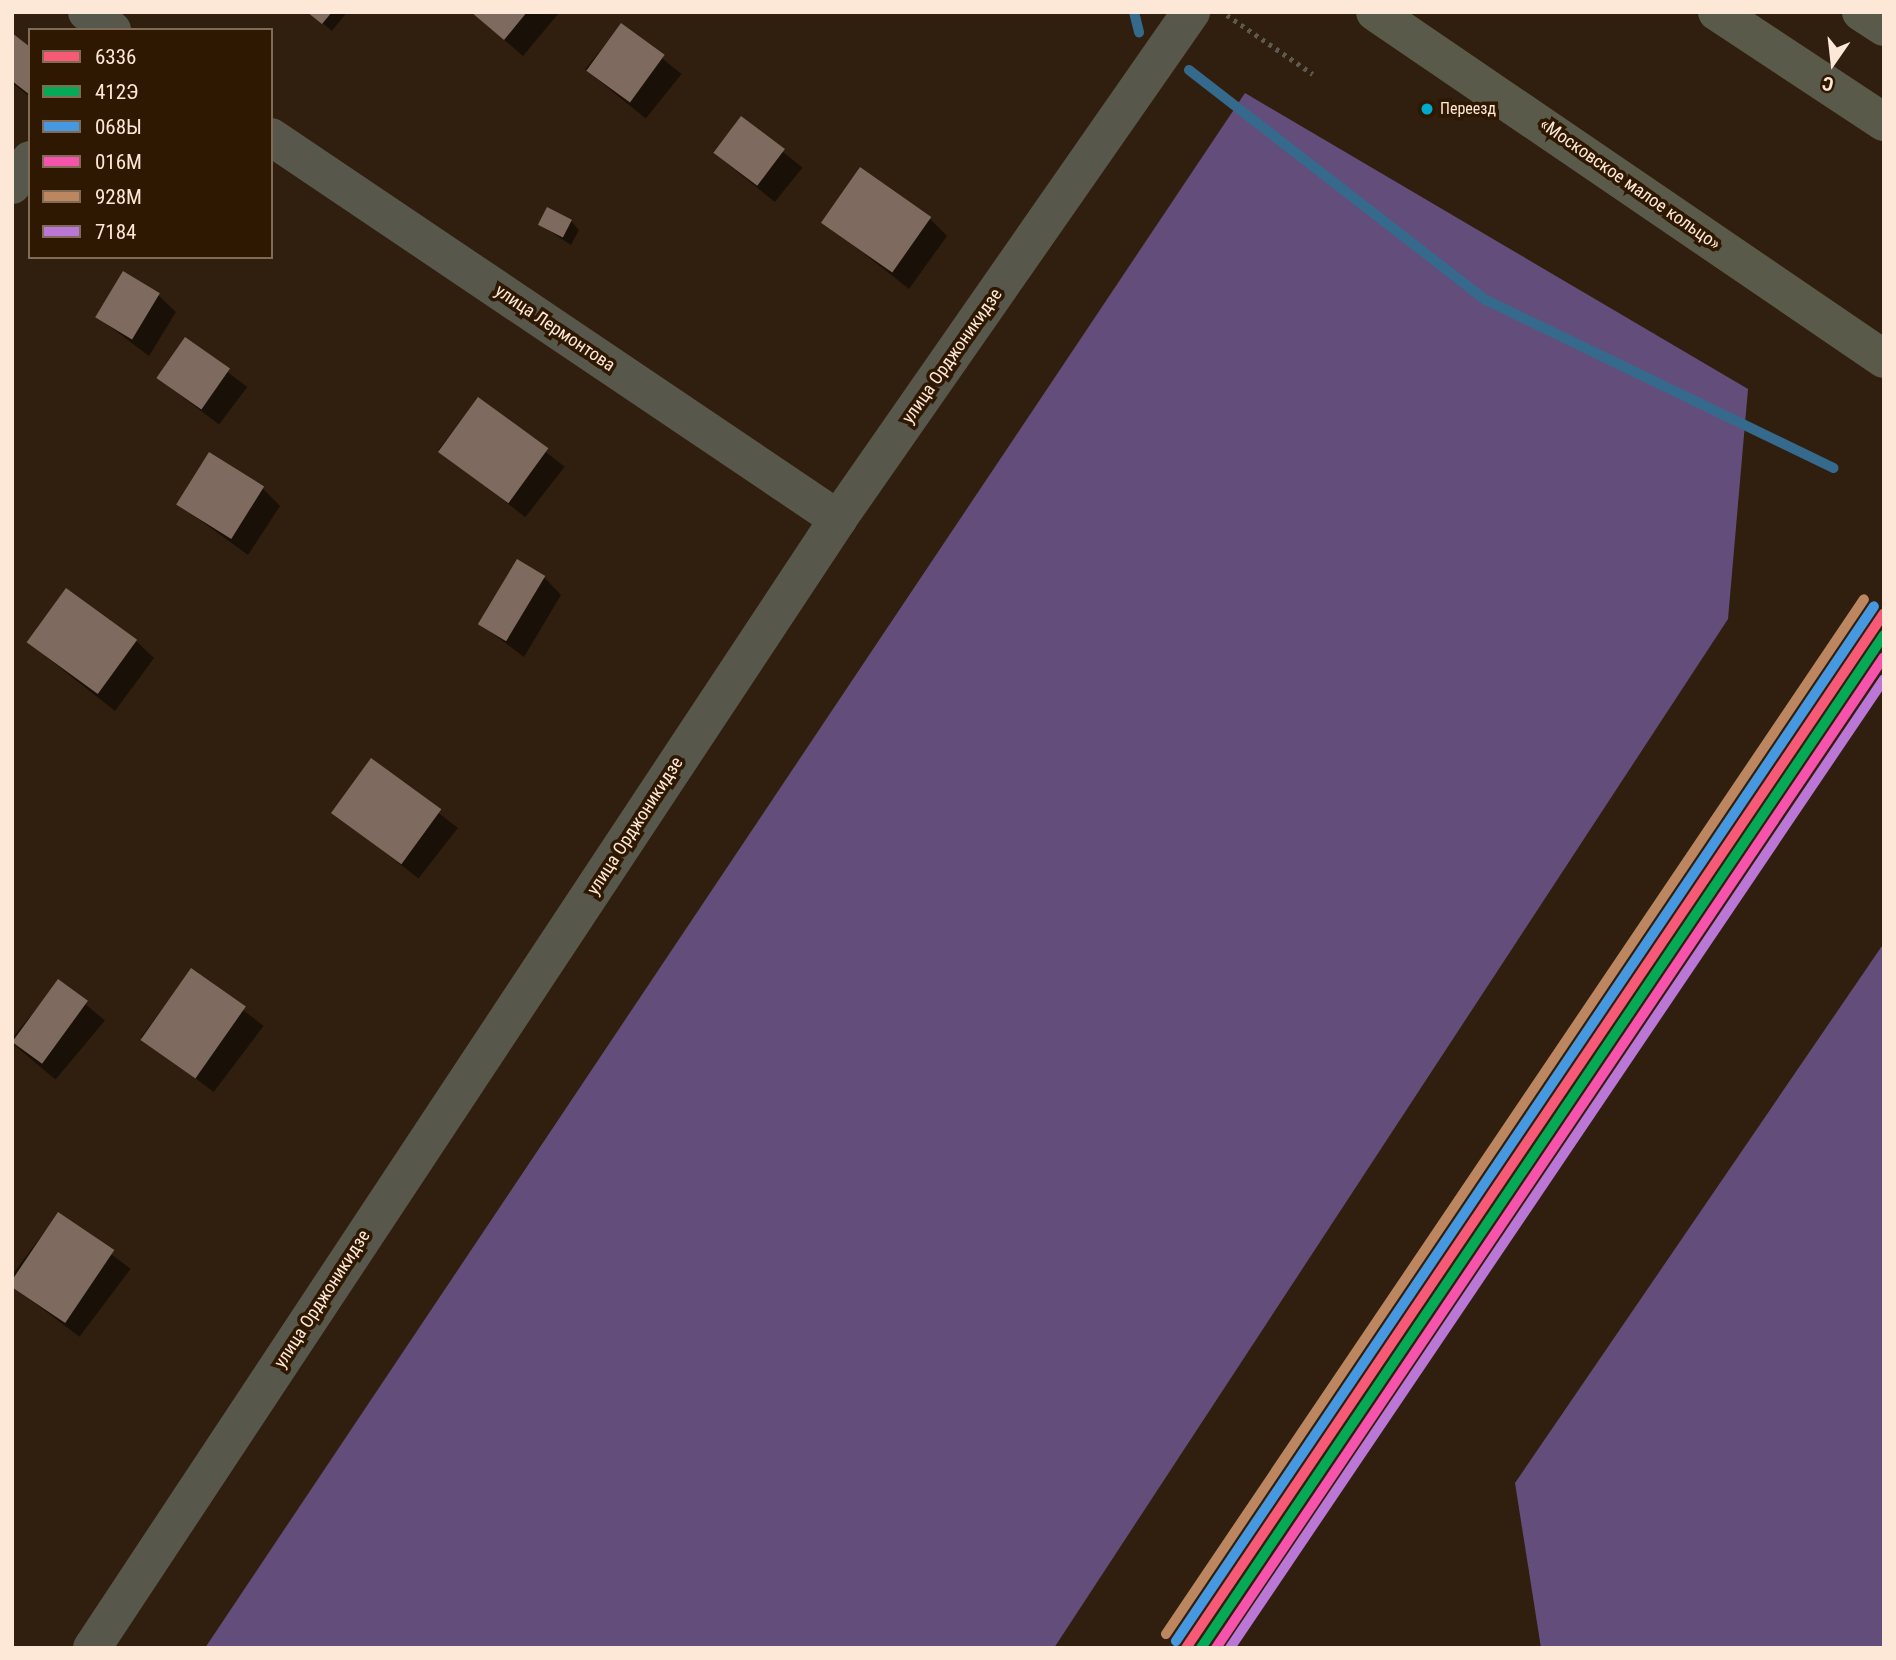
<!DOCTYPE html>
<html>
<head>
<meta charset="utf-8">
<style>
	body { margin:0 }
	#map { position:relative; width:1896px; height:1660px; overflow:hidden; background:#301f0e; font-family:"Roboto Condensed",sans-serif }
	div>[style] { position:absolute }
	.forest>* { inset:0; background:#634e7b }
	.shadow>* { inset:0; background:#0007; transform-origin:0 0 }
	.stream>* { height:10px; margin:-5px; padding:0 5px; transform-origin:5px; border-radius:5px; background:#356a8d }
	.building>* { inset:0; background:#7e6a5e; transform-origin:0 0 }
	.path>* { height:4.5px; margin-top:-2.25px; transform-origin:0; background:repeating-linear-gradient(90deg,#5f5a4f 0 3.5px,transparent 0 8.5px) }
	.street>* { height:38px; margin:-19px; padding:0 19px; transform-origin:19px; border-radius:19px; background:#58574b }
	.highway>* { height:38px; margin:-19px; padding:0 19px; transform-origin:19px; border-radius:19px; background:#5a5a4a }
	.rail-1>* { height:10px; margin:-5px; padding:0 5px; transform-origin:5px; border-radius:5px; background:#f75a77 }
	.rail-2>* { height:10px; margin:-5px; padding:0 5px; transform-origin:5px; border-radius:5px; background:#06aa56 }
	.rail-3>* { height:10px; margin:-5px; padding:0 5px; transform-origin:5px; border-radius:5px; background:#4699e1 }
	.rail-4>* { height:10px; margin:-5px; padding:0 5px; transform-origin:5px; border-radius:5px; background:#f653ac }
	.rail-5>* { height:10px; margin:-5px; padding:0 5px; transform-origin:5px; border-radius:5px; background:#bb8660 }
	.rail-6>* { height:10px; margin:-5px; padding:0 5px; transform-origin:5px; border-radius:5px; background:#ba77d6 }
	.dots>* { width:19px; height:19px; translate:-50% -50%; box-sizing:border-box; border:4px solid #2e1802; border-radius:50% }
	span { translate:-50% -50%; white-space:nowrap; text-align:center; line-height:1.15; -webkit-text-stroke:7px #2e1802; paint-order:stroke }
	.bus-label { font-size:16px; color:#fde7d6 }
	.left { translate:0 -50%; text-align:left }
	.street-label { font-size:18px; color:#fde7d6 }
	.frame { position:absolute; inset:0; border:14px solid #fde7d6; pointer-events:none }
	.legend { position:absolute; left:28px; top:28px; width:245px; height:231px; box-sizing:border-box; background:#2e1802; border:2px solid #816b57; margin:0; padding:9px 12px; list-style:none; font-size:21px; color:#fde7d6 }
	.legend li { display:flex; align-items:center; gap:14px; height:35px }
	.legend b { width:35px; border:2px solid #816b57 }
	.north { position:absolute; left:1798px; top:28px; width:70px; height:70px; -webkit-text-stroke:5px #2e1802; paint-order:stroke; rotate:194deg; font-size:19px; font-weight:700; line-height:28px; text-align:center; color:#fde7d6 }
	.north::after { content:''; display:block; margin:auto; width:24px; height:32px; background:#fde7d6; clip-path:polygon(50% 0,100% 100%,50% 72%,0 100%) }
</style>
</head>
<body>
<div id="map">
	<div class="forest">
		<i style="clip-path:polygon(1245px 93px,1748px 389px,1728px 619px,1054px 1648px,205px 1648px)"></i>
		<i style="clip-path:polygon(1884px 943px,1884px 1648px,1541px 1648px,1515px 1483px)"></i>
	</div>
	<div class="shadow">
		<i style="clip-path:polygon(309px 12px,347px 12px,332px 31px)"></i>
		<i style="clip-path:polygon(472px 12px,557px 12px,558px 14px,523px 56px)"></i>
		<i style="left:621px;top:25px;width:78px;height:57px;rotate:39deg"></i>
		<i style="clip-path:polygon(12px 36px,30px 49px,30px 97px,12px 83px)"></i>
		<i style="left:741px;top:118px;width:79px;height:44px;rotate:39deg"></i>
		<i style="clip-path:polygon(930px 219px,947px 236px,909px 289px,823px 221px)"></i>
		<i style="clip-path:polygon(571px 221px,579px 230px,571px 245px,540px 225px)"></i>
		<i style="clip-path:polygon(158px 295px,176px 312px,149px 356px,96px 316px)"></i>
		<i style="left:185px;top:340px;width:78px;height:47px;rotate:37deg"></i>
		<i style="left:478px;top:399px;width:110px;height:64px;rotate:38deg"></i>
		<i style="clip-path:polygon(262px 488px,280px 506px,248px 555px,178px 504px)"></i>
		<i style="clip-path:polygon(544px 577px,561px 595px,524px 657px,480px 624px)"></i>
		<i style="clip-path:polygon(136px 641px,154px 658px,115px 711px,29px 643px)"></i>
		<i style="left:372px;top:761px;width:109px;height:64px;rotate:38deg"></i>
		<i style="left:191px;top:971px;width:91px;height:83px;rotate:37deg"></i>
		<i style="left:59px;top:982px;width:60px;height:77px;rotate:40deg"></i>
		<i style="left:58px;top:1214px;width:91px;height:85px;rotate:37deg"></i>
	</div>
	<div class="stream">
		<i style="left:1134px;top:12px;width:21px;rotate:76deg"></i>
		<i style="left:1189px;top:70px;width:376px;rotate:37.8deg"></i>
		<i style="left:1486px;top:300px;width:386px;rotate:25.8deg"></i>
	</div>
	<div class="building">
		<i style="clip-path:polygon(307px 12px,332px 12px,322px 24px)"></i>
		<i style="clip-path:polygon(471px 12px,527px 12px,504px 40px)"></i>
		<i style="left:621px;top:23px;width:54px;height:59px;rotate:36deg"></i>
		<i style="clip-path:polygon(12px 33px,30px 47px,30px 95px,12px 81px)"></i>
		<i style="left:741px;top:116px;width:55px;height:46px;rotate:37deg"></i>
		<i style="left:860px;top:167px;width:87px;height:68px;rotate:35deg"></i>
		<i style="left:547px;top:207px;width:28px;height:20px;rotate:27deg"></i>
		<i style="left:123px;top:271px;width:43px;height:54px;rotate:31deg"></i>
		<i style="left:185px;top:337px;width:55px;height:50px;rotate:35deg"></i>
		<i style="left:478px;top:397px;width:87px;height:68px;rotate:36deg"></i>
		<i style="left:209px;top:452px;width:65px;height:62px;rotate:32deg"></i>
		<i style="left:517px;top:559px;width:33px;height:76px;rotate:31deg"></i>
		<i style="left:66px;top:588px;width:88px;height:67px;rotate:36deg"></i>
		<i style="left:371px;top:758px;width:87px;height:68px;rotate:36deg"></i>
		<i style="left:191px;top:968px;width:67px;height:88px;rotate:35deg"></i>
		<i style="left:58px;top:979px;width:37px;height:78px;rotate:36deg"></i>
		<i style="left:58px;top:1212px;width:68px;height:88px;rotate:34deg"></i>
	</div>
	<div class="path">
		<i style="left:1227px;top:15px;width:104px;rotate:34.5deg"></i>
	</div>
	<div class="street">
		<i style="left:87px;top:12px;width:31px;rotate:36deg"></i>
		<i style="left:271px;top:137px;width:684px;rotate:33.97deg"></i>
		<i style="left:12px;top:185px;width:31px;rotate:-54deg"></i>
		<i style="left:92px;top:1648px;width:1353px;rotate:-56.54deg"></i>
		<i style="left:838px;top:519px;width:618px;rotate:-55.15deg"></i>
	</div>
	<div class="highway">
		<i style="left:1375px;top:12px;width:616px;rotate:34.28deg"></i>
		<i style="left:1717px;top:12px;width:200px;rotate:33.4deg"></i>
		<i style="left:1861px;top:12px;width:27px;rotate:33deg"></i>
	</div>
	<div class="rail-1">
		<i style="left:1186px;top:1648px;width:1248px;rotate:-56deg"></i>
	</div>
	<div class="rail-2">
		<i style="left:1201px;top:1648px;width:1222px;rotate:-56.01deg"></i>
	</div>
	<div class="rail-3">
		<i style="left:1176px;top:1641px;width:1248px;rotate:-56deg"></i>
	</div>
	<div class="rail-4">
		<i style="left:1216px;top:1648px;width:1195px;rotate:-56.02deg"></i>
	</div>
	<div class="rail-5">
		<i style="left:1166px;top:1634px;width:1248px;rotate:-56deg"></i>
	</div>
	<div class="rail-6">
		<i style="left:1230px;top:1648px;width:1169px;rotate:-55.98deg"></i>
	</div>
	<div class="dots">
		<i style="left:1427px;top:109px;background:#00a9ce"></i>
	</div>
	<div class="bus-label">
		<span class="left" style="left:1440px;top:109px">Переезд</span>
	</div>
	<div class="street-label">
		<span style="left:1630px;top:184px;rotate:35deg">«Московское малое кольцо»</span>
		<span style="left:555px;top:328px;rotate:34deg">улица Лермонтова</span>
		<span style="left:952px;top:356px;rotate:-55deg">улица Орджоникидзе</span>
		<span style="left:635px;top:826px;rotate:-57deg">улица Орджоникидзе</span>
		<span style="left:322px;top:1299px;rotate:-57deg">улица Орджоникидзе</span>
	</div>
	<div class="frame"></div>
	<ul class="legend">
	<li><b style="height:9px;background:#f75a77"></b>6336</li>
	<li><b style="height:9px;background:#06aa56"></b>412Э</li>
	<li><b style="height:9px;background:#4699e1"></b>068Ы</li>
	<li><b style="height:9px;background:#f653ac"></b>016М</li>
	<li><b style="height:9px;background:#bb8660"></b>928М</li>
	<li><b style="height:9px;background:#ba77d6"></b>7184</li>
	</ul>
	<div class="north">С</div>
</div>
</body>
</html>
